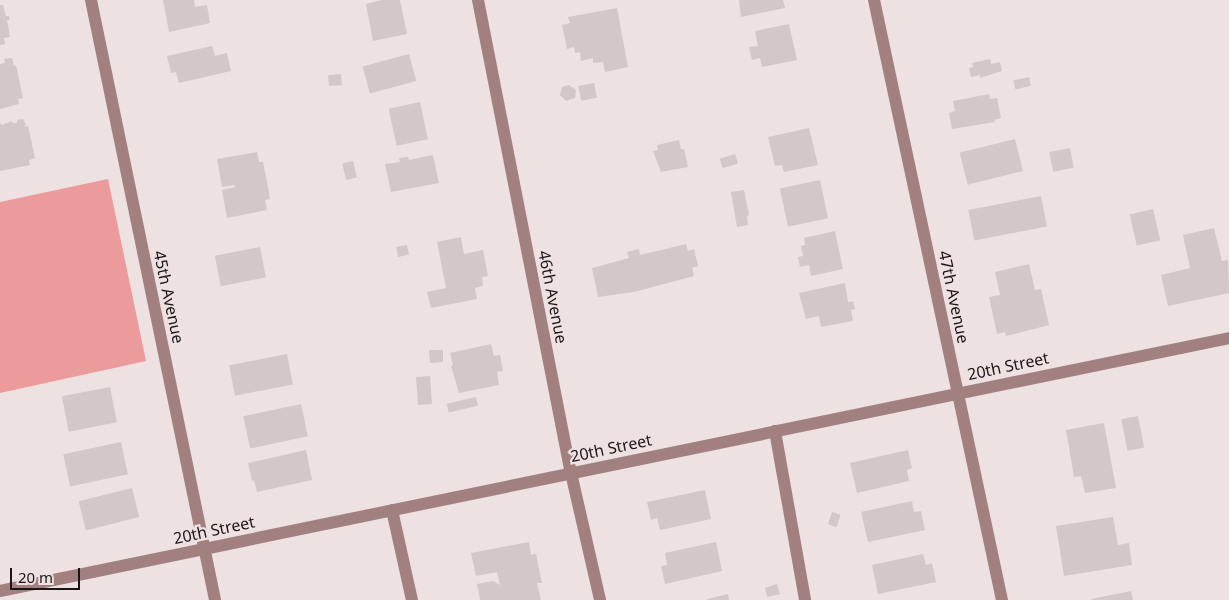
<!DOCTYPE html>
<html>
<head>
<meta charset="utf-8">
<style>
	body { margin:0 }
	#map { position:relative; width:1229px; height:600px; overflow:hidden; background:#ede1e1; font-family:"Noto Sans",sans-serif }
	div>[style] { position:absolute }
	.forest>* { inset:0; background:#ec9b9d }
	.building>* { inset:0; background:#d4c7c7; transform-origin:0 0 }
	.service>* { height:12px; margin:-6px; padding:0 6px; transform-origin:6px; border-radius:6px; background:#a38080 }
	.minor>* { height:12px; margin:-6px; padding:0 6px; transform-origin:6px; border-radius:6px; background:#a38080 }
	span { translate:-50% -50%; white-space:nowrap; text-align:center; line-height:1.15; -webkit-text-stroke:4.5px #ede1e1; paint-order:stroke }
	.street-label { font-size:16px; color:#1b1616 }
	.scale { position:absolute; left:10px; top:568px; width:70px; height:22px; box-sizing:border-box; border:2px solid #1b1616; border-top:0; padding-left:6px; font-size:15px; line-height:18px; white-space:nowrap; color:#1b1616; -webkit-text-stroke:4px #ede1e1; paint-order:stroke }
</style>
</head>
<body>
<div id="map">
	<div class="forest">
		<i style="clip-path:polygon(108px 179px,146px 361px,0 393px,0 202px)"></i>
	</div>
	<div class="building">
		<i style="clip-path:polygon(163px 0,194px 0,195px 7px,207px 5px,210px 23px,169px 32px)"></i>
		<i style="clip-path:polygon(382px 0,400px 0,407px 34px,373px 41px,366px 4px)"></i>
		<i style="clip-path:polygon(739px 0,783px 0,785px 8px,741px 17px)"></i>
		<i style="clip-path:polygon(0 5px,3px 5px,6px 16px,9px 16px,10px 20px,7px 20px,10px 37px,4px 38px,5px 44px,0 45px)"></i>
		<i style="clip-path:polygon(617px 8px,628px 67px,605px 72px,603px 62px,593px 63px,593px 58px,581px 61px,580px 52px,575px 53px,574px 47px,567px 49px,562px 25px,570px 23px,568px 17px)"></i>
		<i style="clip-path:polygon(789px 24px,797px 60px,762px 67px,760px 58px,752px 60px,749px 47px,758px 46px,755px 31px)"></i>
		<i style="clip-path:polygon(212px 46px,215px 56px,227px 53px,231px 71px,179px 83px,176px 72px,171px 73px,167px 56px)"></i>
		<i style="left:409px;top:54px;width:28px;height:48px;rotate:75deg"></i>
		<i style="clip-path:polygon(12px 58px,14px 66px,16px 65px,23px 98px,18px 99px,19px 104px,0 109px,0 64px,5px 63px,4px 59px)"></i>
		<i style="clip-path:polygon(990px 59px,991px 64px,1000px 62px,1002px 71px,980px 78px,980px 75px,971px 77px,969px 68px,973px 67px,972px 63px)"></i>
		<i style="left:341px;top:74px;width:11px;height:13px;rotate:85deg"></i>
		<i style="left:1029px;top:77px;width:9px;height:16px;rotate:77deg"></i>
		<i style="left:594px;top:83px;width:15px;height:16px;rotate:79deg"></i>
		<i style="clip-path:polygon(569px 85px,576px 90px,575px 98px,566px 101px,560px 95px,562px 87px)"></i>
		<i style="clip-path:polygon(989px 94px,990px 99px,997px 98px,1001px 118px,994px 120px,995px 122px,952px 129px,949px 113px,955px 111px,953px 101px)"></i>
		<i style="left:420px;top:102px;width:38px;height:32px;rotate:78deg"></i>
		<i style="clip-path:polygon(23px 119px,26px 125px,23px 127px,28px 126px,35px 158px,29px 160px,30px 165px,0 171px,0 123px,2px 125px,12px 121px,13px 123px,17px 123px,17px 120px)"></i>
		<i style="clip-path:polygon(809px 128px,818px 165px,784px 172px,782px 165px,775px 166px,768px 137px)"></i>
		<i style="left:1015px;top:139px;width:33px;height:57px;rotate:76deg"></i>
		<i style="clip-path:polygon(679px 140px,681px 149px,684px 149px,688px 167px,661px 172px,653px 151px,658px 150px,657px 145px)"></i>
		<i style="left:1070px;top:148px;width:20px;height:21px;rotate:79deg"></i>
		<i style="clip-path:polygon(257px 152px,259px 162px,263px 162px,268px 187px,270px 199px,265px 200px,267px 210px,227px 218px,222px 190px,235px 187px,234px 185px,222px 187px,217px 159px)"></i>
		<i style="left:735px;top:154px;width:10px;height:16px;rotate:73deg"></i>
		<i style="clip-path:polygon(433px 155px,439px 183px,391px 192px,385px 164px,400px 162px,399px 158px,408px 157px,409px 160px)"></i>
		<i style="left:353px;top:161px;width:17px;height:11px;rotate:77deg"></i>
		<i style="left:820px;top:180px;width:39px;height:41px;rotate:78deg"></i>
		<i style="clip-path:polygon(744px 190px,749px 215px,747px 216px,748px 225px,737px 227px,731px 192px)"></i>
		<i style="left:1041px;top:196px;width:31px;height:74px;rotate:79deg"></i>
		<i style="left:1153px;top:209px;width:32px;height:24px;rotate:77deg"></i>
		<i style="clip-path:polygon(1214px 228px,1222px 261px,1228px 260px,1229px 293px,1168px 306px,1161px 275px,1190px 268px,1183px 235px)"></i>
		<i style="clip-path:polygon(835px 231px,843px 269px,811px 276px,809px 265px,800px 267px,798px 257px,803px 256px,801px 246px,805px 245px,804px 238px)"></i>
		<i style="clip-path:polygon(461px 237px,464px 254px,483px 250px,488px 276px,482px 277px,483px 286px,475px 288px,477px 299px,431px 308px,427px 292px,446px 288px,437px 242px)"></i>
		<i style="clip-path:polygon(686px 244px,688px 251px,694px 249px,698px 266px,692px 268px,694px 276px,634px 292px,598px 297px,592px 268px,629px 258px,627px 252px,639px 249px,640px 255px)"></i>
		<i style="left:407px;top:245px;width:10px;height:11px;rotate:79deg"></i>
		<i style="left:260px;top:247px;width:31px;height:46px;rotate:79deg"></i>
		<i style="clip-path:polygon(1029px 264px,1035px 290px,1041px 289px,1049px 325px,1006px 336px,1005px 332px,997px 334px,989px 297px,1000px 295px,995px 272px)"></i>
		<i style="clip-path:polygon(845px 283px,848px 302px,853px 301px,855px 309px,851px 310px,853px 321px,821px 327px,819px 316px,806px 319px,799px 293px)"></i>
		<i style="clip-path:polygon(491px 344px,494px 356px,500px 355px,503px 371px,497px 372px,499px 385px,459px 393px,451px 366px,453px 365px,450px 353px)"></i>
		<i style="clip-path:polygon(429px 350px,443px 350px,443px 362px,430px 363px)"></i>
		<i style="left:287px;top:354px;width:31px;height:59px;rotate:79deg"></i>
		<i style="left:430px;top:376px;width:28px;height:14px;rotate:86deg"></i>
		<i style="left:110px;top:387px;width:36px;height:49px;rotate:79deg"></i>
		<i style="left:476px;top:397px;width:9px;height:30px;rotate:77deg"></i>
		<i style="left:301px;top:404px;width:33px;height:59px;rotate:78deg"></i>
		<i style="left:1138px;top:416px;width:32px;height:17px;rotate:79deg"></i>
		<i style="clip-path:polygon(1104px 423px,1116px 488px,1085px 493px,1081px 476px,1074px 477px,1066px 430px)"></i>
		<i style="left:121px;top:442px;width:33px;height:59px;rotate:78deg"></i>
		<i style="clip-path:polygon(306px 450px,312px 480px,257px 492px,254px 480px,252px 481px,248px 463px)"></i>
		<i style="clip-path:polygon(908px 450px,912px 468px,907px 470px,909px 481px,857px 493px,850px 463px)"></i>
		<i style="left:132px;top:488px;width:30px;height:55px;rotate:76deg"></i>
		<i style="clip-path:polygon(705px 490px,711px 519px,660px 530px,657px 518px,651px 520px,647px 502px)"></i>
		<i style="clip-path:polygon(912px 501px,914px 512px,921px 511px,925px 530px,868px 542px,861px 512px)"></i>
		<i style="left:832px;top:512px;width:9px;height:13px;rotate:18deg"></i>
		<i style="clip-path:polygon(1113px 517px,1118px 545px,1129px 543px,1132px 565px,1064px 576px,1056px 526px)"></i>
		<i style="clip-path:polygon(529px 542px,531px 555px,536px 554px,542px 583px,537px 583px,541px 600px,480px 600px,477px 584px,493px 581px,500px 585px,497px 572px,476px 576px,471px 553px)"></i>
		<i style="clip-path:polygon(716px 542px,722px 571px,665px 584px,661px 566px,667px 565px,665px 553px)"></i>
		<i style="clip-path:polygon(923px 554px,926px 565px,932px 563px,936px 582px,878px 594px,872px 565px)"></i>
		<i style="clip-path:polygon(777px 584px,780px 594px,767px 597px,765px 588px)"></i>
		<i style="clip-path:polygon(1131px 591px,1133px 600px,1091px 600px,1091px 599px)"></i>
		<i style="clip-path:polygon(728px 594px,729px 600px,707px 600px,707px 599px)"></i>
	</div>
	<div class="service">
		<i style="left:775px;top:431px;width:172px;rotate:79.9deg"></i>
		<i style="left:392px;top:510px;width:92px;rotate:77.5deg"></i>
	</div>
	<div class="minor">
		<i style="left:91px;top:0;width:613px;rotate:78.32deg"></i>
		<i style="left:478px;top:0;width:482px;rotate:78.9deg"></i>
		<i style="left:571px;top:473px;width:130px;rotate:77.1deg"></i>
		<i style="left:874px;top:0;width:614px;rotate:77.96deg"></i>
		<i style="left:0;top:591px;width:1255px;rotate:-11.63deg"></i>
	</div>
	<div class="street-label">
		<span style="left:169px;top:297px;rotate:78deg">45th Avenue</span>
		<span style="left:553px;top:297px;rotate:79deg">46th Avenue</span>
		<span style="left:954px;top:297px;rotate:78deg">47th Avenue</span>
		<span style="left:1008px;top:366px;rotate:-12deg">20th Street</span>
		<span style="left:611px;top:448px;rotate:-12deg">20th Street</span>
		<span style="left:214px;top:530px;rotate:-12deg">20th Street</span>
	</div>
	<div class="scale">20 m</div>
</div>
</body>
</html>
